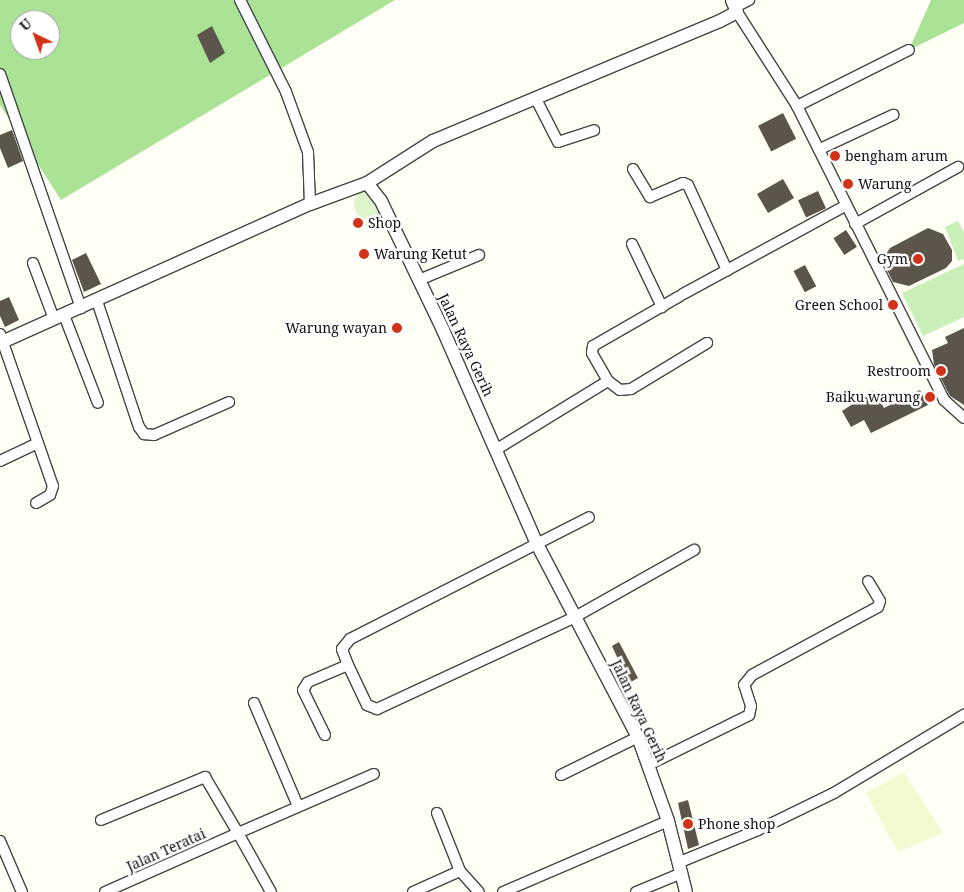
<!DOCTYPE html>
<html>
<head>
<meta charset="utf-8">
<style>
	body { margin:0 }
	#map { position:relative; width:964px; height:892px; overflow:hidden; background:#fffff5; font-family:"Noto Serif",serif }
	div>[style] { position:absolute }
	.farmland>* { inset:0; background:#f5f9d1 }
	.green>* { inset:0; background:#cbefb9 }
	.forest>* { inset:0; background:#aae296 }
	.pitch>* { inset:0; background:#dff5cc }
	.round { border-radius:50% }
	.building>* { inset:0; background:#5b554c; transform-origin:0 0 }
	.roads { filter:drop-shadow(1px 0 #444) drop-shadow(-1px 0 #444) drop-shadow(0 1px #444) drop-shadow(0 -1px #444) }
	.minor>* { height:10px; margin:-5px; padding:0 5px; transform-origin:5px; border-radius:5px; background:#fff }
	.tertiary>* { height:12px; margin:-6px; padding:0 6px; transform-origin:6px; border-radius:6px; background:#fff }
	.dots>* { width:14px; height:14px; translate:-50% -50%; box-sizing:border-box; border:2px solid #fff; border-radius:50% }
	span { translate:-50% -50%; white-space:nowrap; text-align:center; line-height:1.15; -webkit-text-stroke:5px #fff; paint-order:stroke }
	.poi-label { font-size:14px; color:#111 }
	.left { translate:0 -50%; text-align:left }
	.right { translate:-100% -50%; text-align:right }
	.street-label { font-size:14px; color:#111 }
	.north { position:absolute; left:10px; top:10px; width:50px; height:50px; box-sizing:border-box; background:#fff; border:1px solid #a0a0a0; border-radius:50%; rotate:318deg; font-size:14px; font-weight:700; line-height:20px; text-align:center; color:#111 }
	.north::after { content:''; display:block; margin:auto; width:18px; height:22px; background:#d23318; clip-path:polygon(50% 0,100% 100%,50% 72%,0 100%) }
</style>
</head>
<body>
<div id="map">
	<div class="farmland">
		<i style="clip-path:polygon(904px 772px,943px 833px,898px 852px,866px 793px)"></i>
	</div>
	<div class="green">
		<i style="clip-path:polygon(958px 221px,964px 232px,964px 259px,958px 261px,945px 227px)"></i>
		<i style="clip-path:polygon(964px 264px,964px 317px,923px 336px,902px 293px)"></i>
	</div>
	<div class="forest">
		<i style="clip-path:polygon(evenodd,0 0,395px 0,61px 200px,0 105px,0 0,20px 20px,50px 20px,50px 50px,20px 50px,20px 20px)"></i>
		<i style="clip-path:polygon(931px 0,964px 0,964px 23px,909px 50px)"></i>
	</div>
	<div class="pitch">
		<i class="round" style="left:354px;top:188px;width:32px;height:32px"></i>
	</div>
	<div class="building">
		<i style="clip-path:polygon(212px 26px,225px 53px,210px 63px,197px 35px)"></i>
		<i style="left:783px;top:113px;width:29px;height:28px;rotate:63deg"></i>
		<i style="clip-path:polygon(12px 130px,23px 161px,8px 168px,0 148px,0 135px)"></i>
		<i style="left:783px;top:179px;width:22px;height:30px;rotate:60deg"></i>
		<i style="left:818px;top:191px;width:19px;height:22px;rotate:65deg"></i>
		<i style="clip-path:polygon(928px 228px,943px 234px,952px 250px,952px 261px,946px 268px,909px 286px,893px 282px,884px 264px,884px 257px,890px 248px)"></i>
		<i style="left:846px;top:230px;width:20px;height:15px;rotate:57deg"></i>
		<i style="clip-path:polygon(86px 253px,101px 284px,84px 292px,72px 260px)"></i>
		<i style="left:805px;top:265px;width:24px;height:13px;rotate:62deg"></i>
		<i style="clip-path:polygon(9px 297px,19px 320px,5px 327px,0 316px,0 301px)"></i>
		<i style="clip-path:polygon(964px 328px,964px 405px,950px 396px,934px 365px,932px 350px,948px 343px,945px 337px)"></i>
		<i style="clip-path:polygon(874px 390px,884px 408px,920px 390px,928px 405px,871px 433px,864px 420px,851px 427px,842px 411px)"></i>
		<i style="clip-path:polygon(619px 642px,638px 678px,629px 683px,612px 646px)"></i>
		<i style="clip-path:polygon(688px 800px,699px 845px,688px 849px,678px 803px)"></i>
	</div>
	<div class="roads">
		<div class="minor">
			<i style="left:240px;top:0;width:103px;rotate:63.4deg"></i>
			<i style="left:286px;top:92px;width:64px;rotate:69.9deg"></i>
			<i style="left:308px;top:152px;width:52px;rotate:87.8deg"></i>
			<i style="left:735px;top:7px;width:16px;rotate:-27deg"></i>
			<i style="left:737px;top:12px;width:112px;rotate:57.4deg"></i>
			<i style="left:797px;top:106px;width:329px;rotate:63.4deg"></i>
			<i style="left:944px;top:400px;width:27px;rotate:42deg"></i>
			<i style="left:0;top:74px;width:248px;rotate:70.9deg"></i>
			<i style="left:536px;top:99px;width:48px;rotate:62.9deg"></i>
			<i style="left:558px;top:142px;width:38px;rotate:-18deg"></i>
			<i style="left:797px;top:106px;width:125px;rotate:-26.6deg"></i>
			<i style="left:820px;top:149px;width:81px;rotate:-25deg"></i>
			<i style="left:633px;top:169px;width:33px;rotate:59deg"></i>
			<i style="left:650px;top:197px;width:36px;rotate:-23deg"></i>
			<i style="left:683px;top:183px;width:5px;rotate:22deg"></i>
			<i style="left:688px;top:185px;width:94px;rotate:65.4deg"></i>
			<i style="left:855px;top:224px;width:118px;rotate:-29deg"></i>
			<i style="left:632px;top:244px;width:70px;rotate:64.5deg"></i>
			<i style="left:33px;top:263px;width:60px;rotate:69.4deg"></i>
			<i style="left:419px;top:280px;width:65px;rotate:-22.6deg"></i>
			<i style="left:683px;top:294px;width:184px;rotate:-28.5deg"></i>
			<i style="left:97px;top:301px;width:133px;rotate:71.6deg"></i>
			<i style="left:139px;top:427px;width:9px;rotate:54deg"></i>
			<i style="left:144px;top:434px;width:10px;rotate:6deg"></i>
			<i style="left:154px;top:435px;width:82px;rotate:-23.7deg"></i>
			<i style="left:64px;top:315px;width:94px;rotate:68.9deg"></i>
			<i style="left:0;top:334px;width:161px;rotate:70.8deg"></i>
			<i style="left:53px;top:486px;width:9px;rotate:108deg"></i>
			<i style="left:50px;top:495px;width:16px;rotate:150deg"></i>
			<i style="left:608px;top:381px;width:15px;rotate:37deg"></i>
			<i style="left:620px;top:390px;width:11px;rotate:-5deg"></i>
			<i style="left:631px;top:389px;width:89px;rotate:-31.2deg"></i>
			<i style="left:497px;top:449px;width:130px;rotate:-31.5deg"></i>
			<i style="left:608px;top:381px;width:32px;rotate:-120deg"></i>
			<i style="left:592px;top:353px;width:7px;rotate:-82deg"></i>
			<i style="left:593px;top:346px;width:100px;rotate:-29.9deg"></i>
			<i style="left:0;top:461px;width:42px;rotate:-25.3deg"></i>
			<i style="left:348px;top:665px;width:17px;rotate:-111deg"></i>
			<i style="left:342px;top:649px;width:13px;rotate:-51deg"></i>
			<i style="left:350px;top:639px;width:268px;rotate:-27deg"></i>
			<i style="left:254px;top:703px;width:112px;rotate:66.9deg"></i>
			<i style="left:325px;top:735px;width:50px;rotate:-116.1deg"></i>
			<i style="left:303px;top:690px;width:9px;rotate:-58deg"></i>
			<i style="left:308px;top:682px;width:43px;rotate:-23deg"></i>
			<i style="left:348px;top:665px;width:44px;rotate:64.6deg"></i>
			<i style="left:367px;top:705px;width:11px;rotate:22deg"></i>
			<i style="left:377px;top:709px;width:218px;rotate:-24.9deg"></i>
			<i style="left:575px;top:617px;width:137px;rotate:-29.4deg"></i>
			<i style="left:648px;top:765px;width:113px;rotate:-26.3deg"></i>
			<i style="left:749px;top:715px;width:9px;rotate:-77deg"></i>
			<i style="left:751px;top:706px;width:22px;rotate:-108deg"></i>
			<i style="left:744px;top:685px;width:13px;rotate:-51deg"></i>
			<i style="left:752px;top:675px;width:143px;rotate:-28.4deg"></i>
			<i style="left:878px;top:607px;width:6px;rotate:-72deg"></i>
			<i style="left:880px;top:601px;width:23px;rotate:-121deg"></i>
			<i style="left:561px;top:775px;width:86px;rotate:-26.3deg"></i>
			<i style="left:437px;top:813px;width:62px;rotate:68.4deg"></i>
			<i style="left:101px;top:820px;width:113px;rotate:-22.5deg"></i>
			<i style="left:205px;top:777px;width:65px;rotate:59.5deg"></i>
			<i style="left:238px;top:833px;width:148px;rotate:-23.5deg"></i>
			<i style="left:0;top:841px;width:56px;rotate:66.7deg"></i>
			<i style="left:680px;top:862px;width:84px;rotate:-22.3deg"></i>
			<i style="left:758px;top:830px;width:85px;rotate:-26deg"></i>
			<i style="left:834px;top:793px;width:152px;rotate:-31deg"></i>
			<i style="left:105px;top:892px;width:145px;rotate:-23.9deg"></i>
			<i style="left:238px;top:833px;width:68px;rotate:60.8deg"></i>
			<i style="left:413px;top:892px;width:51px;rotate:-24.1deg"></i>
			<i style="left:460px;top:871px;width:28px;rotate:48deg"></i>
			<i style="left:503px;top:892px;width:180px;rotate:-23.3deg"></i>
			<i style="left:636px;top:892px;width:50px;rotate:-22.4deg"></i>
		</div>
		<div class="tertiary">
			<i style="left:367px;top:183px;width:78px;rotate:-32.5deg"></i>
			<i style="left:433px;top:141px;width:311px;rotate:-22.7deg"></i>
			<i style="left:720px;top:21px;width:19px;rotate:-28deg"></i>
			<i style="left:737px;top:12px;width:13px;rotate:-113deg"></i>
			<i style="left:0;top:343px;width:340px;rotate:-24.2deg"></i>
			<i style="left:310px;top:204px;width:61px;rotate:-20.2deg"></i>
			<i style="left:367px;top:183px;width:23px;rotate:52deg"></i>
			<i style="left:381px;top:201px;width:143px;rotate:64.3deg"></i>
			<i style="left:443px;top:330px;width:236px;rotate:66.3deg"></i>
			<i style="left:538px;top:546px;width:216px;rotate:62.4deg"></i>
			<i style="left:638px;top:737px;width:89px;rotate:70.3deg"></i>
			<i style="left:668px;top:821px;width:73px;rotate:75.8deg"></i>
		</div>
	</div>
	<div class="dots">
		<i style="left:835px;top:156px;background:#d23318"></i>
		<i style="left:848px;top:184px;background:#d23318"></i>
		<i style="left:358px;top:223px;background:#d23318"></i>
		<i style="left:364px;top:254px;background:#d23318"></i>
		<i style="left:918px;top:259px;background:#d23318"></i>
		<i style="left:893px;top:305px;background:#d23318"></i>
		<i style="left:397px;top:328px;background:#d23318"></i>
		<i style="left:941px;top:371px;background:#d23318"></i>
		<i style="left:930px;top:397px;background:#d23318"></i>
		<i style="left:688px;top:824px;background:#d23318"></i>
	</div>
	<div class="poi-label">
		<span class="left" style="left:845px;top:156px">bengham arum</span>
		<span class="left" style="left:858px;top:184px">Warung</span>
		<span class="left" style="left:368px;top:223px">Shop</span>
		<span class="left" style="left:374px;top:254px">Warung Ketut</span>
		<span class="right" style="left:908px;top:259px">Gym</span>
		<span class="right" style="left:883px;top:305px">Green School</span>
		<span class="right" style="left:387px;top:328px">Warung wayan</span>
		<span class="right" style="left:931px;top:371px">Restroom</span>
		<span class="right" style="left:920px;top:397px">Baiku warung</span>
		<span class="left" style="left:698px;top:824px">Phone shop</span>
	</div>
	<div class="street-label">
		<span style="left:466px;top:345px;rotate:65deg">Jalan Raya Gerih</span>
		<span style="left:639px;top:711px;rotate:65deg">Jalan Raya Gerih</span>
		<span style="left:166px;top:850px;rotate:-24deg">Jalan Teratai</span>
	</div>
	<div class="north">U</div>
</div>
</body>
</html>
